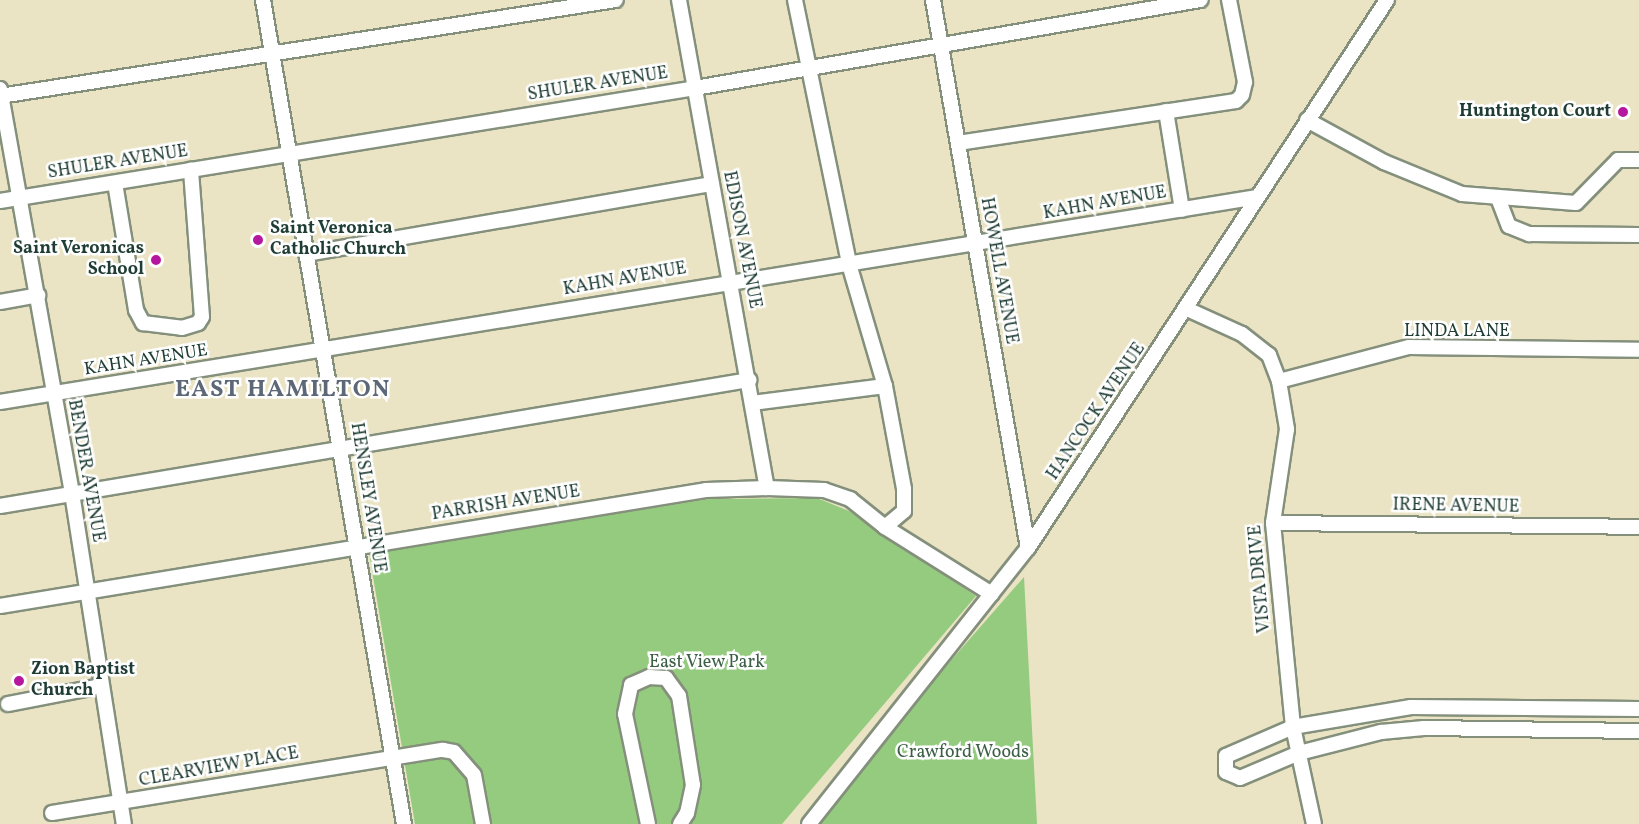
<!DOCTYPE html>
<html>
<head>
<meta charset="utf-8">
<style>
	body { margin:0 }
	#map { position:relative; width:1639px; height:824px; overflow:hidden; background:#eae4c5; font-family:Vollkorn,serif }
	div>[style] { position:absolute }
	.green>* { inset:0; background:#94cb7e }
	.roads { filter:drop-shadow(2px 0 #84907c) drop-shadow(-2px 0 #84907c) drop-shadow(0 2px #84907c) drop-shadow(0 -2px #84907c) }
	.minor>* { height:14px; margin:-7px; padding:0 7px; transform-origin:7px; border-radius:7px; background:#fff }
	.dots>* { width:16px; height:16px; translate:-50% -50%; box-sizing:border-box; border:3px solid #fff; border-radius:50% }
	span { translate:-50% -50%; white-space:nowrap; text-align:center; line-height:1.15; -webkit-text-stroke:5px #fff; paint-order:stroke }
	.street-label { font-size:18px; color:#1f3d34 }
	.poi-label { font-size:18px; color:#1f3d34; font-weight:700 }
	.right { translate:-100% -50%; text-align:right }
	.left { translate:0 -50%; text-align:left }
	.park-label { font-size:18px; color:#3c6046 }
	.district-label { font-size:24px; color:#5c6777; font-weight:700; letter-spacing:1.5px }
</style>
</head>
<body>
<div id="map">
	<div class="green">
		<i style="clip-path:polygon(817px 498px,849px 511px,976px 596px,782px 824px,415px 824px,369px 553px,709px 499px)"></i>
		<i style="clip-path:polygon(1024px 577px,1037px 824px,808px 824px)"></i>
	</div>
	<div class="roads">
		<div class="minor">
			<i style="left:263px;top:0;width:836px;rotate:80.29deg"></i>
			<i style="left:679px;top:0;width:496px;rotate:79.8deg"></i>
			<i style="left:795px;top:0;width:269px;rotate:78.4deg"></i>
			<i style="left:849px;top:264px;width:127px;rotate:73.6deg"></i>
			<i style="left:885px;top:386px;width:105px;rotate:79.5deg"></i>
			<i style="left:904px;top:489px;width:22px;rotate:90deg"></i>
			<i style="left:904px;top:511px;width:25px;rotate:140deg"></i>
			<i style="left:933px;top:0;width:556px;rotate:80.17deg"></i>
			<i style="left:0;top:89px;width:410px;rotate:79.9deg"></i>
			<i style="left:72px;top:493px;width:335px;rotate:81.1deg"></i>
			<i style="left:0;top:96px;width:623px;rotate:-8.86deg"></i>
			<i style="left:1166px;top:111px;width:100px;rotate:80.8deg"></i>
			<i style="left:1307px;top:120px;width:88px;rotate:28.6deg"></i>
			<i style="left:1384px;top:162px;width:84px;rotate:22.3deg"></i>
			<i style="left:1462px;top:194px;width:114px;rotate:4.5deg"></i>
			<i style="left:1576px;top:203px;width:60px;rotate:-45.7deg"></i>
			<i style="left:1618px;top:160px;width:21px"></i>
			<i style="left:958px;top:143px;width:281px;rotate:-8.6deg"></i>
			<i style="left:1236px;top:101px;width:8px;rotate:-45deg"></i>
			<i style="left:1242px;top:95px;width:13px;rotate:-77deg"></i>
			<i style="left:1245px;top:82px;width:84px;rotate:-101deg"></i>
			<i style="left:115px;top:183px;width:129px;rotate:80.6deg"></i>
			<i style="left:136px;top:310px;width:15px;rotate:62deg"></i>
			<i style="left:143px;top:323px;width:39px;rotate:7deg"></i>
			<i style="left:182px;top:328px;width:17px;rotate:-17deg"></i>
			<i style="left:198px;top:323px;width:7px;rotate:-56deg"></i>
			<i style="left:202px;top:317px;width:148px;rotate:-94.3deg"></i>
			<i style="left:1498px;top:198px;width:30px;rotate:69deg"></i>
			<i style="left:1509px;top:226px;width:22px;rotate:22deg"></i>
			<i style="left:1529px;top:234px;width:110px;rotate:0.5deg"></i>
			<i style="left:0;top:201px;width:704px;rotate:-9.23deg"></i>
			<i style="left:695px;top:88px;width:513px;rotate:-9.88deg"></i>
			<i style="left:306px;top:254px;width:412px;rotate:-9.8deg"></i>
			<i style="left:0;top:302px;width:39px;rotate:-10deg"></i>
			<i style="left:1187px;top:309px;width:60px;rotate:24.4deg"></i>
			<i style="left:1242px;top:334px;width:34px;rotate:38deg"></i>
			<i style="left:1269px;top:355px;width:28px;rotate:69deg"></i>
			<i style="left:1279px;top:381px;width:49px;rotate:80.5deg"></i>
			<i style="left:1287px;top:429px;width:95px;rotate:98.5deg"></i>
			<i style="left:1273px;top:523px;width:205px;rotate:84.4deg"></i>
			<i style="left:1293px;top:727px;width:99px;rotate:77.8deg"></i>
			<i style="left:1279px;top:381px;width:134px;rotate:-14.7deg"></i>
			<i style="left:1409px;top:347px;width:230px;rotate:0.7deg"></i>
			<i style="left:0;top:402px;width:1274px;rotate:-9.26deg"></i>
			<i style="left:752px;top:403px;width:134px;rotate:-7.3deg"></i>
			<i style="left:0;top:506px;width:760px;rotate:-9.55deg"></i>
			<i style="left:1273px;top:523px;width:366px;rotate:0.6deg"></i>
			<i style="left:0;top:606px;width:715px;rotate:-9.33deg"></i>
			<i style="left:706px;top:490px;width:61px;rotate:-1.9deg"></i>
			<i style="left:767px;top:488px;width:57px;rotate:2deg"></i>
			<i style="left:824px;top:490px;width:28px;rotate:19deg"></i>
			<i style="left:850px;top:499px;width:45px;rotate:38.7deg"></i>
			<i style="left:885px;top:527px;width:126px;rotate:32.1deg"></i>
			<i style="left:8px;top:704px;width:95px;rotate:-11deg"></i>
			<i style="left:1639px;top:709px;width:228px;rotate:-179.5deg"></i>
			<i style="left:1411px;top:707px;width:120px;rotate:170.4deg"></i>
			<i style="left:1293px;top:727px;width:73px;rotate:156.6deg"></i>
			<i style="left:1226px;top:756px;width:16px;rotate:90deg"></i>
			<i style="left:1226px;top:772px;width:15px;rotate:23deg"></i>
			<i style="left:1240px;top:778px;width:64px;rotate:-23deg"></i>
			<i style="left:1299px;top:753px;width:85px;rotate:-14.4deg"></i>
			<i style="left:1381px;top:732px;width:43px;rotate:-5.3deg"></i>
			<i style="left:1424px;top:728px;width:215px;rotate:0.8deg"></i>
			<i style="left:52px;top:813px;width:396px;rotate:-9.2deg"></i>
			<i style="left:443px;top:750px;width:11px;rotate:10deg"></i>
			<i style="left:454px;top:752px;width:30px;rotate:49deg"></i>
			<i style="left:474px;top:775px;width:50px;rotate:79.6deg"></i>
			<i style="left:648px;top:824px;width:112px;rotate:-101.8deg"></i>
			<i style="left:625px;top:714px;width:30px;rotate:-78deg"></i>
			<i style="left:631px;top:685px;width:20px;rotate:-24deg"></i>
			<i style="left:649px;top:677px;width:17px;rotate:3deg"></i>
			<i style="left:666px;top:678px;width:22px;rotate:54deg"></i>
			<i style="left:679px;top:696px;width:90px;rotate:81.1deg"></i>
			<i style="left:693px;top:785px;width:29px;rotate:102deg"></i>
			<i style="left:687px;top:813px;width:13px;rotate:122deg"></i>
			<i style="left:809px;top:824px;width:352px;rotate:-51.6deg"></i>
			<i style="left:1028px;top:548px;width:655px;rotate:-56.77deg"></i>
		</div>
	</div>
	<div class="dots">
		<i style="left:1623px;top:112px;background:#b5179e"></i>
		<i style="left:258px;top:240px;background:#b5179e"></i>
		<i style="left:156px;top:260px;background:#b5179e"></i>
		<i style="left:19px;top:681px;background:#b5179e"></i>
	</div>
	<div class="street-label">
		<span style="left:598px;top:85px;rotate:-9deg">SHULER AVENUE</span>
		<span style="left:118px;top:163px;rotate:-9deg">SHULER AVENUE</span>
		<span style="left:1105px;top:204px;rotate:-10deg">KAHN AVENUE</span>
		<span style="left:741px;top:240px;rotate:79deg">EDISON AVENUE</span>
		<span style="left:998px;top:271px;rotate:80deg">HOWELL AVENUE</span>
		<span style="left:625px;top:280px;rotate:-10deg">KAHN AVENUE</span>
		<span style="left:1457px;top:332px">LINDA LANE</span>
		<span style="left:146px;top:361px;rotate:-9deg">KAHN AVENUE</span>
		<span style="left:1097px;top:412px;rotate:-56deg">HANCOCK AVENUE</span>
		<span style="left:85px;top:471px;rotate:80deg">BENDER AVENUE</span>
		<span style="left:367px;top:498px;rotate:81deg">HENSLEY AVENUE</span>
		<span style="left:506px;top:504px;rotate:-9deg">PARRISH AVENUE</span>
		<span style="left:1456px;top:507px;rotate:1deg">IRENE AVENUE</span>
		<span style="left:1261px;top:579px;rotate:-95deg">VISTA DRIVE</span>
		<span style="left:219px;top:768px;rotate:-10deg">CLEARVIEW PLACE</span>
	</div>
	<div class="poi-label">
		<span class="right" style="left:1611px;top:112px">Huntington Court</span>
		<span class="left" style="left:270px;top:240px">Saint Veronica<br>Catholic Church</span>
		<span class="right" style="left:144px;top:260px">Saint Veronicas<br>School</span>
		<span class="left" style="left:31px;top:681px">Zion Baptist<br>Church</span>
	</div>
	<div class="park-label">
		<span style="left:707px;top:663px">East View Park</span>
		<span style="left:963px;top:753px">Crawford Woods</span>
	</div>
	<div class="district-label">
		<span style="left:283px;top:391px">EAST HAMILTON</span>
	</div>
</div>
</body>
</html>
